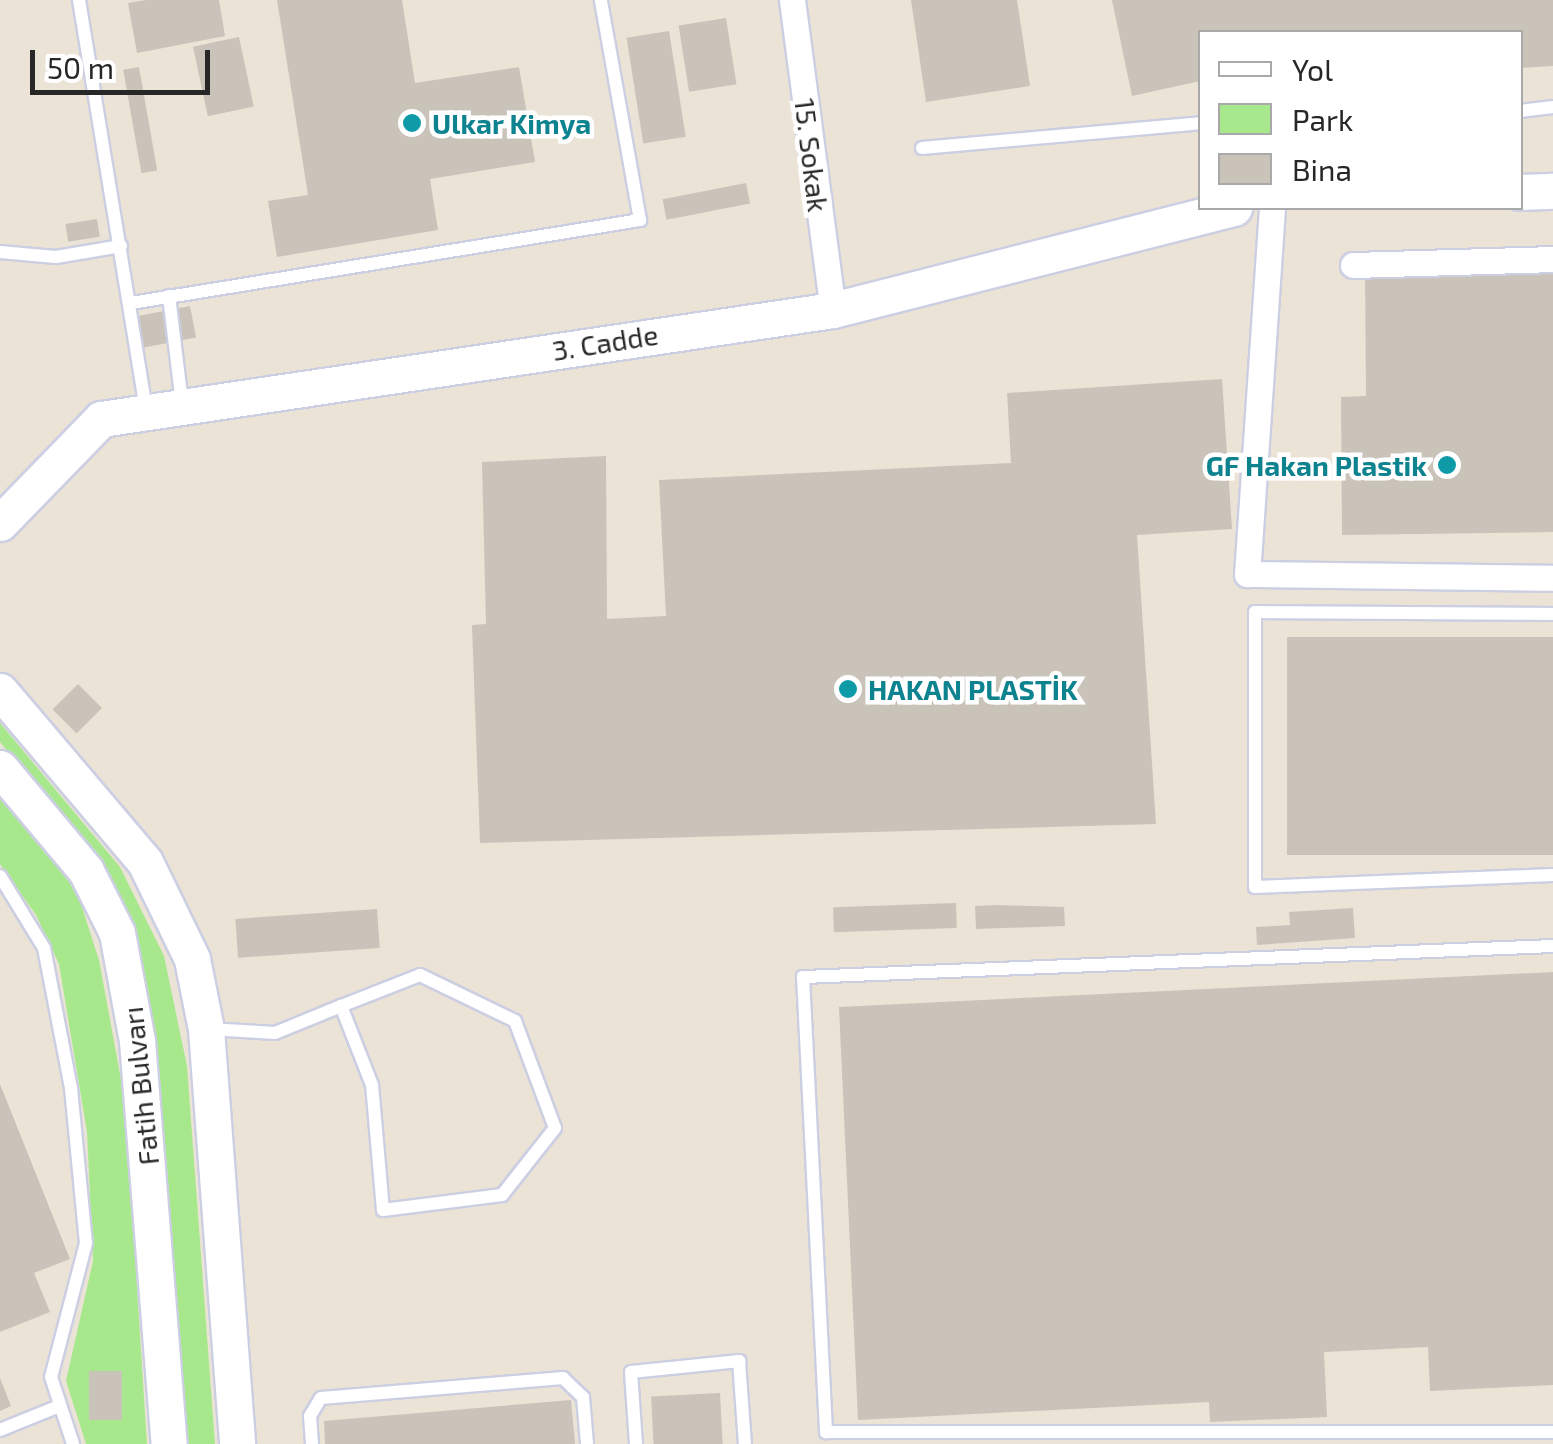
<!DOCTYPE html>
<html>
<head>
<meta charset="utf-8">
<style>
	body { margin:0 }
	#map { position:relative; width:1553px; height:1444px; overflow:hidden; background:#ece3d7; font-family:"Exo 2",sans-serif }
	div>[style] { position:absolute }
	.green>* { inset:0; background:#a8e88d }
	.building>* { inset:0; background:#c9c3ba; transform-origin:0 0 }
	.roads { filter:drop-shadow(2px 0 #cccfe2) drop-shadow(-2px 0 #cccfe2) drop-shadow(0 2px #cccfe2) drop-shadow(0 -2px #cccfe2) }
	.lane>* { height:12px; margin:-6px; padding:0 6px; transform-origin:6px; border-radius:6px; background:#fff }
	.street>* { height:25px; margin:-12.5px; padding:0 12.5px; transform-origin:12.5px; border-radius:12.5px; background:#fff }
	.secondary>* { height:35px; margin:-17.5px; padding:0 17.5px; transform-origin:17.5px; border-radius:17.5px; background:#fff }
	.dots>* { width:28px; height:28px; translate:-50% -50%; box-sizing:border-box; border:5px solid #fff; border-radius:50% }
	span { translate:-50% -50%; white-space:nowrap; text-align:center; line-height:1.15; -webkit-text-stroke:9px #fff; paint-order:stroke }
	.culture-label { font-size:28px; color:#0d838f; font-weight:700 }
	.left { translate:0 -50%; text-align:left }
	.right { translate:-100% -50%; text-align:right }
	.street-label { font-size:28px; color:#272727 }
	.legend { position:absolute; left:1198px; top:30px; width:325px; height:180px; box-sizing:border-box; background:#fff; border:2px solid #a9a9a9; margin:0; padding:12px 18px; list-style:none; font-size:30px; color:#272727 }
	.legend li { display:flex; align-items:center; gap:20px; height:50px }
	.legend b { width:50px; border:2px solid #a9a9a9 }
	.scale { position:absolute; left:30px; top:50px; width:180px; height:45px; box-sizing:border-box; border:5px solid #272727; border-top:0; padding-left:12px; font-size:30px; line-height:35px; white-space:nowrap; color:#272727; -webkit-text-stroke:8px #fff; paint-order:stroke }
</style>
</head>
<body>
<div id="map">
	<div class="green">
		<i style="clip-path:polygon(0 723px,120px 867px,164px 956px,187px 1066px,215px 1444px,181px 1444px,131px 932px,113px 882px,0 742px)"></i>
		<i style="clip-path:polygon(0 796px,49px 851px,79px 898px,99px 960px,125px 1101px,147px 1444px,86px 1444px,66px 1381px,93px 1261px,87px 1132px,59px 964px,36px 915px,0 864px)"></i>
	</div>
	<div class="building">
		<i style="clip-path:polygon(146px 0,219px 0,225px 36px,137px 53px,128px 3px)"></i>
		<i style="clip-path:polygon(277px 0,402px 0,415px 83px,519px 67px,535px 162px,430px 179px,438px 230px,277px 257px,268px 201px,308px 195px)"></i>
		<i style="clip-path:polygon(911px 0,1017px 0,1030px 86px,926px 102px)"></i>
		<i style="clip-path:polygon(1112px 0,1553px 0,1553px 66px,1520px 68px,1520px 32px,1200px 32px,1200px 81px,1132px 96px)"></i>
		<i style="left:726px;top:18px;width:67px;height:48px;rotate:81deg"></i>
		<i style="left:669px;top:31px;width:107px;height:43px;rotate:81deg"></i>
		<i style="left:239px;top:37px;width:71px;height:47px;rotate:78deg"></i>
		<i style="left:139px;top:67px;width:105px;height:16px;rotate:80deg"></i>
		<i style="left:746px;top:183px;width:21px;height:85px;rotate:79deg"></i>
		<i style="left:97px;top:219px;width:18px;height:32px;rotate:81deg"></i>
		<i style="clip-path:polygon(1553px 266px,1553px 532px,1342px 535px,1341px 397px,1366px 396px,1365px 269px)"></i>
		<i style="left:190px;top:306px;width:32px;height:66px;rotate:79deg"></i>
		<i style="clip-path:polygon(1222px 379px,1232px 529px,1137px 535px,1156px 824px,480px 843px,472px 625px,486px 624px,482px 462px,606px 456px,607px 619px,666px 616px,659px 480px,1011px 463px,1007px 393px)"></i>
		<i style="left:1287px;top:637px;width:266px;height:218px"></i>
		<i style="left:78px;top:684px;width:34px;height:36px;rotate:45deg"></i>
		<i style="left:956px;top:903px;width:25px;height:123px;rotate:88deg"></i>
		<i style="clip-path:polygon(997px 905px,1064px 907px,1065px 926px,976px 929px,975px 906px)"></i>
		<i style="clip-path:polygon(1353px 908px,1355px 938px,1257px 945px,1256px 927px,1290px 925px,1289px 912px)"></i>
		<i style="left:377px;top:909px;width:39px;height:142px;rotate:86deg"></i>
		<i style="clip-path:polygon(1553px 972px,1553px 1385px,1430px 1391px,1428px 1347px,1324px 1352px,1327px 1417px,1210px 1422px,1209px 1402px,858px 1420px,839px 1007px)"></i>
		<i style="clip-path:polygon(0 1084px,70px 1259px,34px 1273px,50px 1312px,0 1332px)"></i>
		<i style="left:89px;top:1371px;width:33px;height:49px"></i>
		<i style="clip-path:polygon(0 1378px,11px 1406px,0 1411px)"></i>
		<i style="left:720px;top:1393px;width:51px;height:69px;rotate:87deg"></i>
		<i style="clip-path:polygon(571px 1400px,575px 1444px,325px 1444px,324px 1421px)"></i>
	</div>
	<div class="roads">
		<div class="lane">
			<i style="left:79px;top:0;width:412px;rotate:80.7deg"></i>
			<i style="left:1520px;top:111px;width:33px;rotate:-7deg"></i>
			<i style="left:922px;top:148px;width:279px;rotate:-5.1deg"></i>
			<i style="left:0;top:252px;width:56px;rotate:5.1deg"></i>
			<i style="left:56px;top:257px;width:66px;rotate:-9.6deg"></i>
			<i style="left:169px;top:296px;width:108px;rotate:83.1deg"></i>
			<i style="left:131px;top:303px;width:516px;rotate:-9.26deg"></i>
			<i style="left:640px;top:220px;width:223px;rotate:-100.1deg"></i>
			<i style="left:1553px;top:614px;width:298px;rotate:-179.6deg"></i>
			<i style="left:1255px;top:612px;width:275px;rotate:90deg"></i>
			<i style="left:1255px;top:887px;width:298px;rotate:-2.3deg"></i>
			<i style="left:0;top:876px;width:84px;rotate:58.6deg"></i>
			<i style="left:44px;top:948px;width:143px;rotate:79.1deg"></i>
			<i style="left:71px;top:1088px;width:156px;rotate:84.5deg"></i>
			<i style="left:86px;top:1243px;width:138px;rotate:104.6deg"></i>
			<i style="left:51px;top:1377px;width:71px;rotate:71.8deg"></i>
			<i style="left:1553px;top:946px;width:751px;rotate:177.63deg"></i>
			<i style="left:803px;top:977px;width:456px;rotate:87.1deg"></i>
			<i style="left:826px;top:1432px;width:727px"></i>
			<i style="left:209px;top:1029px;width:66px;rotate:3.5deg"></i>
			<i style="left:275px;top:1033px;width:71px;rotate:-22.2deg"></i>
			<i style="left:341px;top:1006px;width:85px;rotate:-21.4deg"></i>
			<i style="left:420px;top:975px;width:106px;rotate:25.8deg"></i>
			<i style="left:515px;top:1021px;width:114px;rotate:69.5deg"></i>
			<i style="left:555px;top:1128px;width:85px;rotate:128.3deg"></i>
			<i style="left:502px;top:1195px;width:120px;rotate:172.8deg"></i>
			<i style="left:383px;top:1210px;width:125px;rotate:-95deg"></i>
			<i style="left:372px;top:1085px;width:85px;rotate:-111.4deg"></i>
			<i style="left:0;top:1430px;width:61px;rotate:-22deg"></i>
			<i style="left:312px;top:1444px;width:28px;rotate:-94deg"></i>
			<i style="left:310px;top:1416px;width:21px;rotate:-59deg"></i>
			<i style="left:321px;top:1398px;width:243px;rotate:-4.7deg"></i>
			<i style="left:563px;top:1378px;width:28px;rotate:44deg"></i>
			<i style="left:583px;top:1397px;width:47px;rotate:85.1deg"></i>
			<i style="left:636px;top:1444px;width:72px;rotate:-94deg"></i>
			<i style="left:631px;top:1372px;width:109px;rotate:-5.8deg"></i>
			<i style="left:739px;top:1361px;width:83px;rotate:85.9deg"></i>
		</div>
		<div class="street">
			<i style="left:792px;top:0;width:313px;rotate:82.5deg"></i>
			<i style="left:1272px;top:208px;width:367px;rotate:93.9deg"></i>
			<i style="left:1247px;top:574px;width:306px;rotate:0.7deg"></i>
			<i style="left:1353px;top:265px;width:200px;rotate:-1.7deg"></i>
		</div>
		<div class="secondary">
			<i style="left:1520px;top:192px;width:33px;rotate:-2deg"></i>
			<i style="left:0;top:523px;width:145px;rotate:-45.8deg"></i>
			<i style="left:101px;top:419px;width:740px;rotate:-8.47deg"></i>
			<i style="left:833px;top:310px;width:414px;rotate:-14.3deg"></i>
			<i style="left:0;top:691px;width:224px;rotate:49.7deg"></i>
			<i style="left:145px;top:862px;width:108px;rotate:64.1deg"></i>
			<i style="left:192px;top:959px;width:71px;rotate:78.7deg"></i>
			<i style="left:206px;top:1029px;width:416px;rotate:85.7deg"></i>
			<i style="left:0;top:768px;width:134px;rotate:50.1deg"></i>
			<i style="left:86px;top:871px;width:69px;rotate:63.4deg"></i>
			<i style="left:117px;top:933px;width:110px;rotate:79.5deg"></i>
			<i style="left:137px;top:1041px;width:404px;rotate:85.5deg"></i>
		</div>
	</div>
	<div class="dots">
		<i style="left:412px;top:123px;background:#0f9aa8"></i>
		<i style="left:1447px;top:465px;background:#0f9aa8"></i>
		<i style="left:848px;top:689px;background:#0f9aa8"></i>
	</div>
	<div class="culture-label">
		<span class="left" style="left:432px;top:123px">Ulkar Kimya</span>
		<span class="right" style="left:1427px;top:465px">GF Hakan Plastik</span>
		<span class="left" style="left:868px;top:689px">HAKAN PLASTİK</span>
	</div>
	<div class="street-label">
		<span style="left:812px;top:155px;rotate:83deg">15. Sokak</span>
		<span style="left:605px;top:342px;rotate:-9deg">3. Cadde</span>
		<span style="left:140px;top:1086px;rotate:-96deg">Fatih Bulvarı</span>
	</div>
	<ul class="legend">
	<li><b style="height:12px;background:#fff"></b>Yol</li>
	<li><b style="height:28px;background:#a8e88d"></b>Park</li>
	<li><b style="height:28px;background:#c9c3ba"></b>Bina</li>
	</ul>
	<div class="scale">50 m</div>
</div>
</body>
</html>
